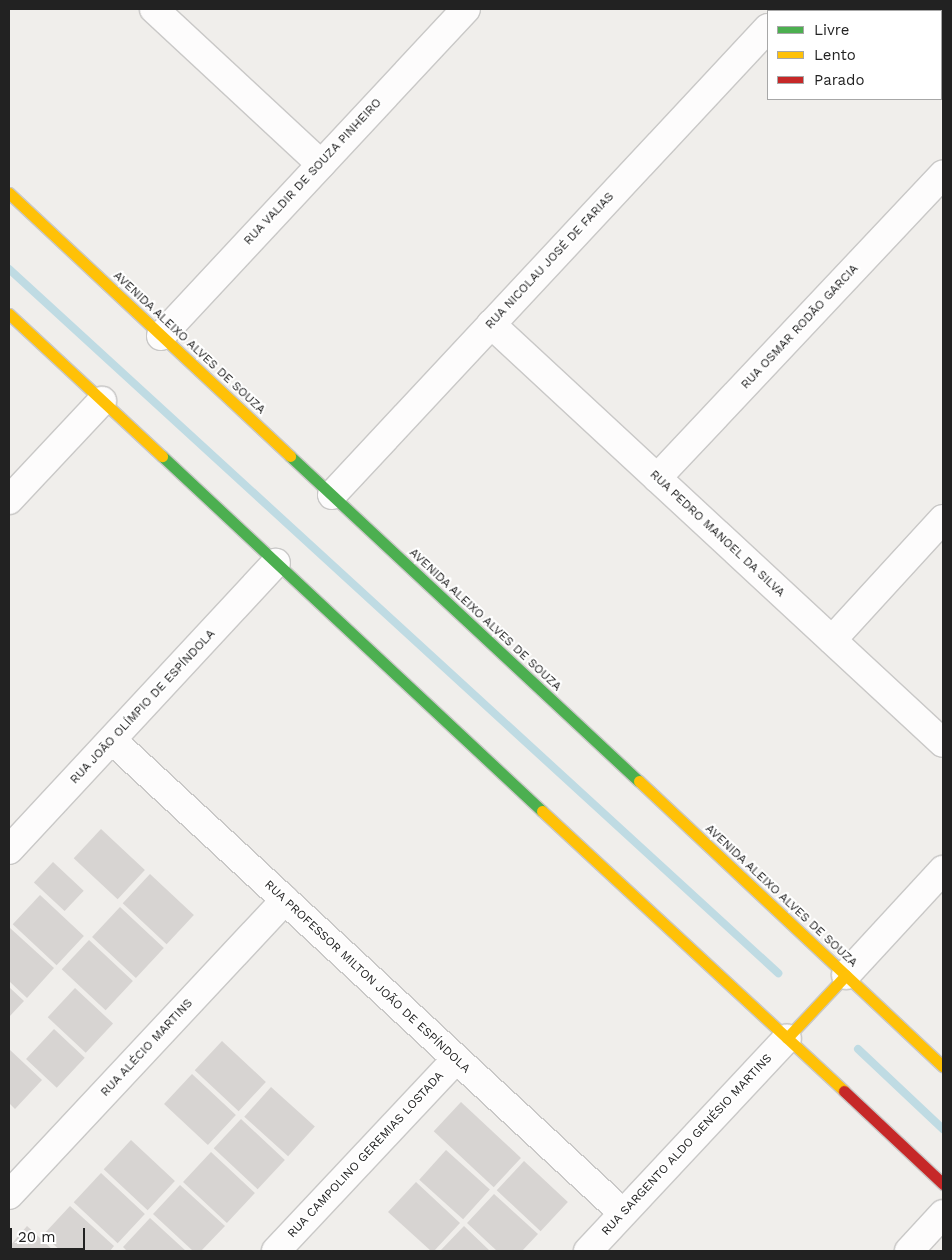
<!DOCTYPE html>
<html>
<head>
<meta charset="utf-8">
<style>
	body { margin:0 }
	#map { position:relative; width:952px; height:1260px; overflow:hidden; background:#f0eeeb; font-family:"Work Sans",sans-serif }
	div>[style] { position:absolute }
	.stream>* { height:8px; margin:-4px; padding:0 4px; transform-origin:4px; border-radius:4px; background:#bfdbe3 }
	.building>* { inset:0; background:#d7d4d2; transform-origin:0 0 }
	.path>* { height:3px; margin-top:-1.5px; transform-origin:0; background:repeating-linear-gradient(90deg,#dccecd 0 2.5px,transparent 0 5px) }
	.roads { filter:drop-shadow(1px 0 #c9c8c7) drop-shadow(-1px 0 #c9c8c7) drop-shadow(0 1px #c9c8c7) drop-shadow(0 -1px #c9c8c7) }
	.street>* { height:28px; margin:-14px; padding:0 14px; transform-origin:14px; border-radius:14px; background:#fdfcfc }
	.fast>* { height:11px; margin:-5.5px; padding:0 5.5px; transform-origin:5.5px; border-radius:5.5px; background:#4caf50 }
	.slow>* { height:11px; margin:-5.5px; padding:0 5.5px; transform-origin:5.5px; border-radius:5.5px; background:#ffc107 }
	.jam>* { height:11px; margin:-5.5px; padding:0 5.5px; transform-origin:5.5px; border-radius:5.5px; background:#c62828 }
	span { translate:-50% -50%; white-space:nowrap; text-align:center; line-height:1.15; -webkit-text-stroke:4px #fff; paint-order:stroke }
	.street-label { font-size:12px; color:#222 }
	.frame { position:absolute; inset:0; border:10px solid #222; pointer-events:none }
	.legend { position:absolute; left:767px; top:10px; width:175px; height:90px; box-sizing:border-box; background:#fff; border:1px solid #a7a7a7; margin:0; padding:6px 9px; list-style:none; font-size:15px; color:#222 }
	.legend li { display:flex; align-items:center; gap:10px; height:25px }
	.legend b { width:25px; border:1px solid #a7a7a7 }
	.scale { position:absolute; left:10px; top:1228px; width:75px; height:22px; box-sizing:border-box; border:2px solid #222; border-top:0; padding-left:6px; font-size:15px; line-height:18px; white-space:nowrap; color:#222; -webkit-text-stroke:4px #fff; paint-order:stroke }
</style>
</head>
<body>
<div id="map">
	<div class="stream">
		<i style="left:9px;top:269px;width:1043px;rotate:42.47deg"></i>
		<i style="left:858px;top:1049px;width:117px;rotate:43.3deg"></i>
	</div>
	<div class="building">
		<i style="left:101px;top:829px;width:60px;height:40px;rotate:43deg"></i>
		<i style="left:53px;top:862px;width:42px;height:28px;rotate:43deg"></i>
		<i style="left:150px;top:874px;width:60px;height:40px;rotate:43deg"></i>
		<i style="left:40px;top:895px;width:60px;height:40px;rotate:43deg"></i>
		<i style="left:120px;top:907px;width:60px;height:41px;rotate:43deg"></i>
		<i style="clip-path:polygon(10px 928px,54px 968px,27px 998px,9px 981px)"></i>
		<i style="left:89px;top:940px;width:60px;height:40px;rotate:43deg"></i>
		<i style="clip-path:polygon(9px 987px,24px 1001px,9px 1017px)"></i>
		<i style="left:75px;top:988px;width:52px;height:40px;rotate:43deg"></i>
		<i style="left:54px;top:1029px;width:42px;height:41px;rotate:43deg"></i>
		<i style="left:222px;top:1041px;width:60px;height:40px;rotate:43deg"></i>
		<i style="clip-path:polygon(9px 1049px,42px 1080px,15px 1109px,9px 1103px)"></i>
		<i style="left:192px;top:1074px;width:60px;height:41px;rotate:43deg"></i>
		<i style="left:271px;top:1087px;width:59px;height:40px;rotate:42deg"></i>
		<i style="left:461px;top:1102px;width:82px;height:40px;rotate:43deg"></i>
		<i style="left:241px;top:1119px;width:60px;height:40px;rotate:43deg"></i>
		<i style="left:131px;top:1140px;width:60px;height:40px;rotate:43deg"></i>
		<i style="left:446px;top:1150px;width:59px;height:40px;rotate:42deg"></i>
		<i style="left:211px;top:1152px;width:60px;height:41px;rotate:43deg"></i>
		<i style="left:524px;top:1161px;width:60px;height:40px;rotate:43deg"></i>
		<i style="left:101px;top:1173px;width:60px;height:40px;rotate:43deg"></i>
		<i style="clip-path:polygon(416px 1182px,460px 1223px,434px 1251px,431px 1251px,388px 1212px)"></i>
		<i style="clip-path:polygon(180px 1185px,225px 1226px,201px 1251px,193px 1251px,153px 1214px)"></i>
		<i style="clip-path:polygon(494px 1194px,538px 1234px,522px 1251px,497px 1251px,467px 1223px)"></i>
		<i style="clip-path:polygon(70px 1206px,114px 1246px,110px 1251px,61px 1251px,43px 1235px)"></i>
		<i style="clip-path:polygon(150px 1218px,186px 1251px,127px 1251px,123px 1247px)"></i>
		<i style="clip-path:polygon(27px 1226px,54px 1251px,9px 1251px,9px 1247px)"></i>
		<i style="clip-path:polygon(464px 1226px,490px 1251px,440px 1251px)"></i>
	</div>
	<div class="path">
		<i style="left:918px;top:9px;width:4px;rotate:34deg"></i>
		<i style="left:941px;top:30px;width:3px;rotate:45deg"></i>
	</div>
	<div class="roads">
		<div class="street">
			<i style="left:154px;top:9px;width:228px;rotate:42.9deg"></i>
			<i style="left:784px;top:11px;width:3px;rotate:-45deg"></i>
			<i style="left:491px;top:324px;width:616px;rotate:42.83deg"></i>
			<i style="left:161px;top:336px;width:447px;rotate:-47deg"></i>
			<i style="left:657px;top:478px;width:417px;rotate:-46.7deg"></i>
			<i style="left:332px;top:495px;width:639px;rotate:-46.97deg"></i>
			<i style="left:9px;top:500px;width:136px;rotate:-46.8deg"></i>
			<i style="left:832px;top:640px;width:164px;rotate:-47.5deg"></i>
			<i style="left:112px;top:740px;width:696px;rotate:42.79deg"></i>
			<i style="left:9px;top:850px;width:392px;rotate:-47.1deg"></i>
			<i style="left:846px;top:975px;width:143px;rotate:-47.3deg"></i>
			<i style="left:9px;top:1195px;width:404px;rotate:-46.9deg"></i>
			<i style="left:276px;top:1251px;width:263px;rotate:-46.8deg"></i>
			<i style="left:588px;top:1251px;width:291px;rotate:-46.9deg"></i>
			<i style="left:909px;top:1251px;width:50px;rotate:-47.4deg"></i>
		</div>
		<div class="fast">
			<i style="left:162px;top:456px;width:520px;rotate:43.05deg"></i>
			<i style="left:290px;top:456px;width:477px;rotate:43deg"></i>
		</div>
		<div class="slow">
			<i style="left:9px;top:193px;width:385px;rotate:43.1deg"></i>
			<i style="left:9px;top:314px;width:209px;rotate:42.9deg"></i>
			<i style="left:639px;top:781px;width:417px;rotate:43.2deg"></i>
			<i style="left:542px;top:811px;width:412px;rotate:42.8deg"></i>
			<i style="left:787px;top:1038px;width:86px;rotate:-46.9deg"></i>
		</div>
		<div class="jam">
			<i style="left:844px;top:1091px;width:136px;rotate:43.2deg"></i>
		</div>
	</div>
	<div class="street-label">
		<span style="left:313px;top:172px;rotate:-47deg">RUA VALDIR DE SOUZA PINHEIRO</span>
		<span style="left:550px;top:261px;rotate:-47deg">RUA NICOLAU JOSÉ DE FARIAS</span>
		<span style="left:800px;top:327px;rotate:-47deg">RUA OSMAR RODÃO GARCIA</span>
		<span style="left:189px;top:343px;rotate:43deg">AVENIDA ALEIXO ALVES DE SOUZA</span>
		<span style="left:717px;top:534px;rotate:43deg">RUA PEDRO MANOEL DA SILVA</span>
		<span style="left:485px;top:620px;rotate:43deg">AVENIDA ALEIXO ALVES DE SOUZA</span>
		<span style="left:143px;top:707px;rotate:-47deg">RUA JOÃO OLÍMPIO DE ESPÍNDOLA</span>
		<span style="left:781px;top:896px;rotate:43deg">AVENIDA ALEIXO ALVES DE SOUZA</span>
		<span style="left:367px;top:977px;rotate:43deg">RUA PROFESSOR MILTON JOÃO DE ESPÍNDOLA</span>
		<span style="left:147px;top:1048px;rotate:-47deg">RUA ALÉCIO MARTINS</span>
		<span style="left:687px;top:1145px;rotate:-47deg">RUA SARGENTO ALDO GENÉSIO MARTINS</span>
		<span style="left:366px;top:1155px;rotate:-47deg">RUA CAMPOLINO GEREMIAS LOSTADA</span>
	</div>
	<div class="frame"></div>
	<ul class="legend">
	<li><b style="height:6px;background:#4caf50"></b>Livre</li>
	<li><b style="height:6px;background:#ffc107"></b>Lento</li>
	<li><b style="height:6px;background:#c62828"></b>Parado</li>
	</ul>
	<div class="scale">20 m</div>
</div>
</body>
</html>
